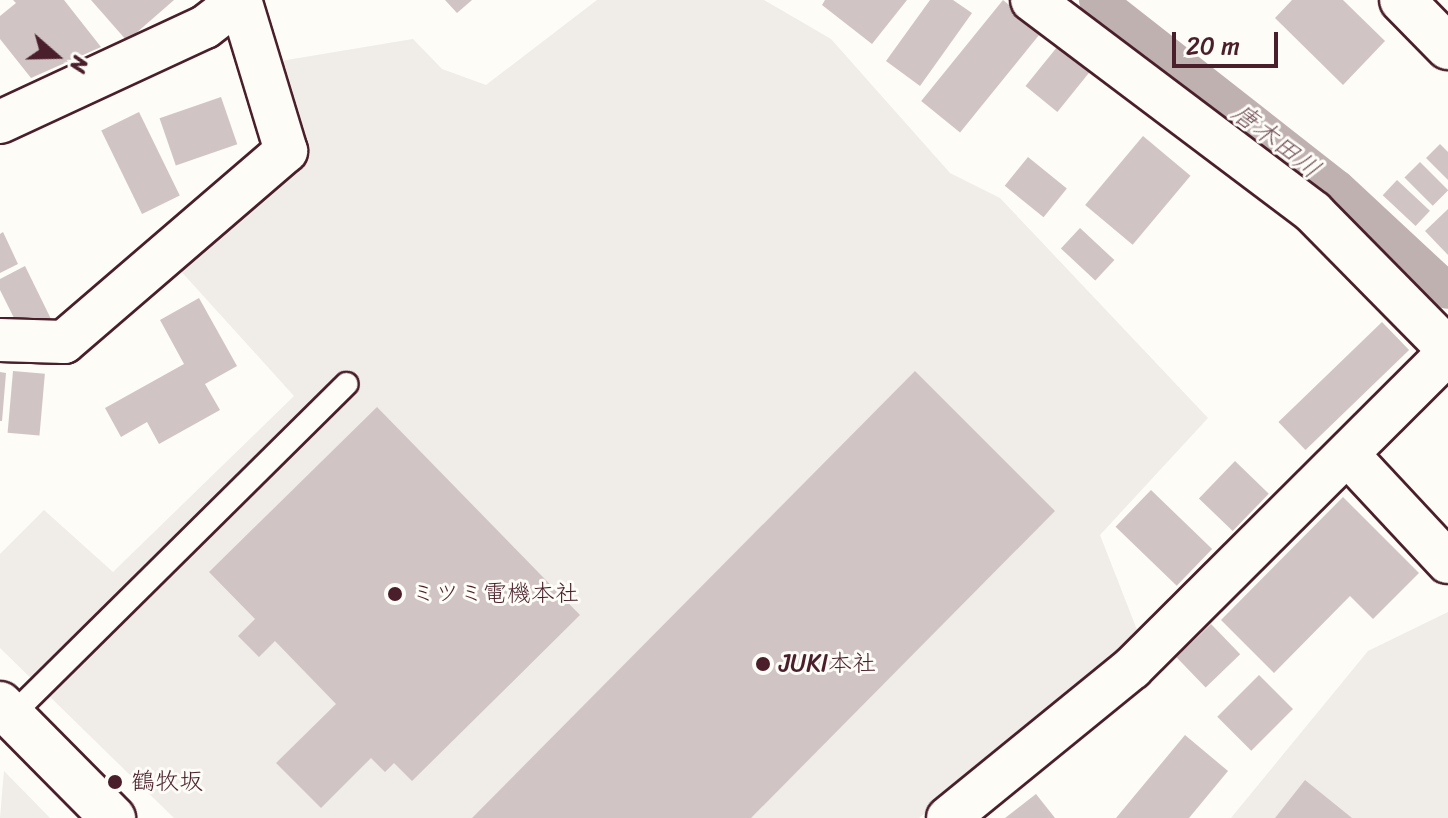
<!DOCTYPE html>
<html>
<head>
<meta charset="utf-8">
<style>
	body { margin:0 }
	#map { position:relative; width:1448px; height:818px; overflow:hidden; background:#fdfcf7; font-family:Sriracha,"Klee One",sans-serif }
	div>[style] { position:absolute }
	.built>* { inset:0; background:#f0ece8 }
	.canal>* { height:36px; margin:-18px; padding:0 18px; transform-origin:18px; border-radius:18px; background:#c0b1b1 }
	.building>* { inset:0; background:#d0c5c4; transform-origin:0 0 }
	.roads { filter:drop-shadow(2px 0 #4a1f2b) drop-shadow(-2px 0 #4a1f2b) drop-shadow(0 2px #4a1f2b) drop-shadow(0 -2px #4a1f2b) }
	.service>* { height:22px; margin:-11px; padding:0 11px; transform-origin:11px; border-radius:11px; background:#fdfcf7 }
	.minor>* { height:42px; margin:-21px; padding:0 21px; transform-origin:21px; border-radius:21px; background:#fdfcf7 }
	.tertiary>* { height:44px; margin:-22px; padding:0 22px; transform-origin:22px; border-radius:22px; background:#fdfcf7 }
	.secondary>* { height:44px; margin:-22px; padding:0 22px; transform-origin:22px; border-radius:22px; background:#fdfcf7 }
	.dots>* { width:22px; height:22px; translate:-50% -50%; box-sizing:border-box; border:4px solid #fdfcf7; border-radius:50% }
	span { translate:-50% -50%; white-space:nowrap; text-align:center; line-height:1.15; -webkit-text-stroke:6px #fdfcf7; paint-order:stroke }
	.poi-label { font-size:24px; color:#4a1f2b }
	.left { translate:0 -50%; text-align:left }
	.water-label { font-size:26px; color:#73525a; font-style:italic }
	.north { position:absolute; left:16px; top:16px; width:80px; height:80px; -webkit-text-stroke:6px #fdfcf7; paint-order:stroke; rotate:110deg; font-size:22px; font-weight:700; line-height:32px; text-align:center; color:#4a1f2b }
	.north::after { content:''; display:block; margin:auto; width:28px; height:36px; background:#4a1f2b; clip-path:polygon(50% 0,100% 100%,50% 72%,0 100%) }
	.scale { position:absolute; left:1172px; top:32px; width:106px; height:36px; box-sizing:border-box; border:4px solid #4a1f2b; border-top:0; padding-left:10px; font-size:24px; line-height:28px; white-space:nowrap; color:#4a1f2b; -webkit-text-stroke:6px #fdfcf7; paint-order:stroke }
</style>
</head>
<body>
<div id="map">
	<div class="built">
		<i style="clip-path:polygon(597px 0,764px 0,831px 39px,950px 173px,1000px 198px,1208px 418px,1100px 535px,1139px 635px,919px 818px,174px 818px,0 648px,0 554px,44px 510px,113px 572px,294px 396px,178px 268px,237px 224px,307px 156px,275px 62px,413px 39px,442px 69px,486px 85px)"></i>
		<i style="clip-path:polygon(1448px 612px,1448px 818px,1231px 818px,1368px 651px)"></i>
		<i style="clip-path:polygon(4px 771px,50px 818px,0 818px)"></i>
	</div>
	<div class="canal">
		<i style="left:1097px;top:0;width:305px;rotate:38.1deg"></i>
		<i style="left:1337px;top:188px;width:151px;rotate:42.9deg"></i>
	</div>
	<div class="building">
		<i style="clip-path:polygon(13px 0,64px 0,101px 47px,31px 78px,0 39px,0 16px,16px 3px)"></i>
		<i style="clip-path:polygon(91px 0,174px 0,127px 41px)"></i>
		<i style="clip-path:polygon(445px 0,472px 0,457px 13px)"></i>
		<i style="clip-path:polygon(825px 0,907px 0,872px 44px,822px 5px)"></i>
		<i style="clip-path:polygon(930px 0,953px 0,972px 13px,920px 86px,886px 61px)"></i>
		<i style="left:1003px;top:0;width:50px;height:130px;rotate:39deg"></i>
		<i style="clip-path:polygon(1292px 0,1343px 0,1385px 41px,1343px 85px,1275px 18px)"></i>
		<i style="left:1062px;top:41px;width:41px;height:58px;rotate:39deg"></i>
		<i style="left:221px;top:97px;width:50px;height:65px;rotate:71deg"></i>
		<i style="left:139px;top:112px;width:93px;height:42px;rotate:64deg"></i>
		<i style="left:1143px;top:136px;width:62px;height:90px;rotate:40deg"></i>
		<i style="clip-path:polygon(1440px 144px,1448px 152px,1448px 180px,1426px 158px)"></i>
		<i style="left:1028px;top:157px;width:50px;height:37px;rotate:39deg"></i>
		<i style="left:1420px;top:162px;width:40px;height:22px;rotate:45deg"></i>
		<i style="left:1397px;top:180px;width:45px;height:21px;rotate:43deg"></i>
		<i style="clip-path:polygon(1448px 209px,1448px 255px,1425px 231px)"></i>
		<i style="left:1080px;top:228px;width:47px;height:28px;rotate:43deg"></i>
		<i style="clip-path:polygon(3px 232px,18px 264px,0 273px,0 234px)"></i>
		<i style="clip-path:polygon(25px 266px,51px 319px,22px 334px,0 290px,0 279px)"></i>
		<i style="clip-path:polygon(199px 298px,237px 366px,205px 384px,220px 410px,159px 444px,147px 422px,121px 437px,105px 408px,184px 364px,160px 320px)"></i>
		<i style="left:1382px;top:322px;width:39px;height:144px;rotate:46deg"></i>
		<i style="left:13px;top:371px;width:32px;height:62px;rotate:5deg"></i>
		<i style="clip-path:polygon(915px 371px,1055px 511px,751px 818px,472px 818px)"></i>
		<i style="clip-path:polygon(0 372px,6px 373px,2px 421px,0 421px)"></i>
		<i style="clip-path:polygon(377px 407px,580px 615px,412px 781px,394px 763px,385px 772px,371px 758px,321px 808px,276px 763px,336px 704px,275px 641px,259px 657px,238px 636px,255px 619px,209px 572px)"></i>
		<i style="left:1235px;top:461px;width:47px;height:52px;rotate:44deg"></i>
		<i style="left:1151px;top:490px;width:85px;height:51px;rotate:44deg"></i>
		<i style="clip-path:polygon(1343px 497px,1419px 573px,1373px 619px,1350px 596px,1274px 673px,1221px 620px)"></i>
		<i style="left:1211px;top:624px;width:42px;height:48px;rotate:46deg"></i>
		<i style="left:1259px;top:675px;width:48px;height:59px;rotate:45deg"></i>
		<i style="clip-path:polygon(1185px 735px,1228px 771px,1189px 818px,1116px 818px)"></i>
		<i style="clip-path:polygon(1305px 780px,1352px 818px,1275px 818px)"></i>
		<i style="clip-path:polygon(1036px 794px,1055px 818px,1005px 818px)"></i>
	</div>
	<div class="roads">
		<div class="service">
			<i style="left:11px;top:716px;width:472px;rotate:-44.7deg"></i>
		</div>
		<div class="minor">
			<i style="left:1032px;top:0;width:352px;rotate:37deg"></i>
			<i style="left:1313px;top:212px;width:192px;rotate:45.4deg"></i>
			<i style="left:0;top:122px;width:226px;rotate:-24.9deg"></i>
			<i style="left:205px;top:27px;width:44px;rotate:-37.6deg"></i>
			<i style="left:0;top:340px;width:64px;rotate:1.8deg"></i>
			<i style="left:64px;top:342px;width:293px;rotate:-40.7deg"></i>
			<i style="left:286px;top:151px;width:158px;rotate:-106.9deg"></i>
			<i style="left:1349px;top:456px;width:145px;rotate:47deg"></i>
			<i style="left:948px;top:818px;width:237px;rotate:-39.2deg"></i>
			<i style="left:1132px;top:668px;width:446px;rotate:-44.9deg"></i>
		</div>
		<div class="tertiary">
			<i style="left:0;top:704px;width:161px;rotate:45.3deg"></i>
		</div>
		<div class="secondary">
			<i style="left:1402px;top:0;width:66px;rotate:45.6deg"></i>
		</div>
	</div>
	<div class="dots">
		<i style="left:395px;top:594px;background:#4a1f2b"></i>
		<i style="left:763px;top:664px;background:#4a1f2b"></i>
		<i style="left:115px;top:782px;background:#4a1f2b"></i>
	</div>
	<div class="poi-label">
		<span class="left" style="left:411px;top:594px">ミツミ電機本社</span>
		<span class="left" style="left:779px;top:664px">JUKI本社</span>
		<span class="left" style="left:131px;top:782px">鶴牧坂</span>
	</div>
	<div class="water-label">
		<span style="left:1276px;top:141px;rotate:38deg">唐木田川</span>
	</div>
	<div class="north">N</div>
	<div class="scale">20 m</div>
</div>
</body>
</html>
